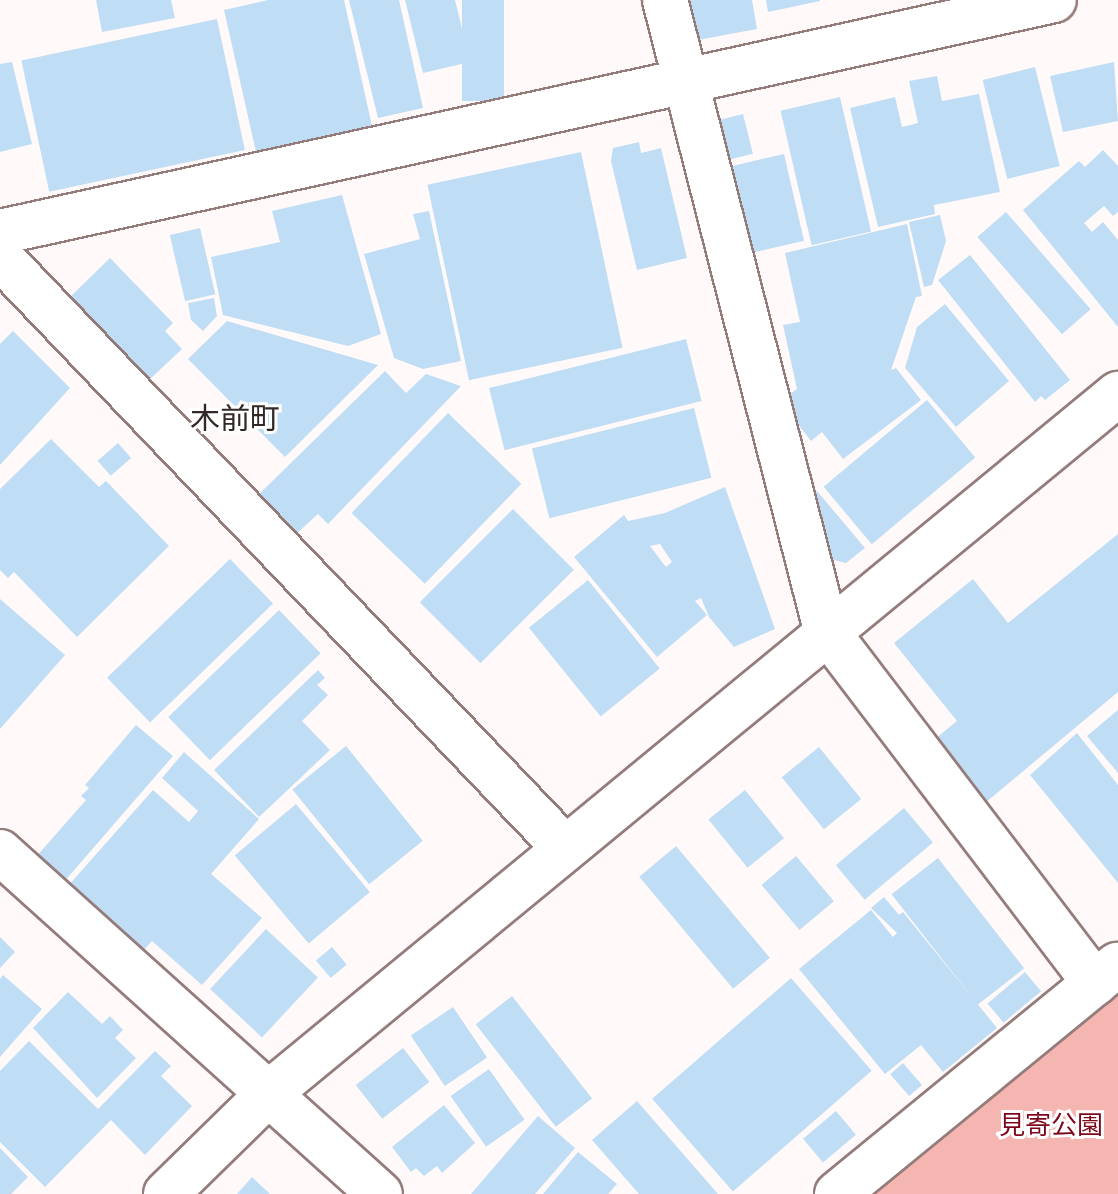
<!DOCTYPE html>
<html>
<head>
<meta charset="utf-8">
<style>
	body { margin:0 }
	#map { position:relative; width:1118px; height:1194px; overflow:hidden; background:#fffaf9; font-family:"Work Sans","Noto Sans JP",sans-serif }
	div>[style] { position:absolute }
	.green>* { inset:0; background:#f5b6b2 }
	.building>* { inset:0; background:#c0ddf6; transform-origin:0 0 }
	.roads { filter:drop-shadow(2px 0 #947c7b) drop-shadow(-2px 0 #947c7b) drop-shadow(0 2px #947c7b) drop-shadow(0 -2px #947c7b) }
	.minor>* { height:44px; margin:-22px; padding:0 22px; transform-origin:22px; border-radius:22px; background:#fff }
	span { translate:-50% -50%; white-space:nowrap; text-align:center; line-height:1.15; -webkit-text-stroke:6px #fff; paint-order:stroke }
	.park-label { font-size:26px; color:#7d071a }
	.quarter-label { font-size:30px; color:#322828 }
</style>
</head>
<body>
<div id="map">
	<div class="green">
		<i style="clip-path:polygon(1118px 984px,1118px 1194px,863px 1194px)"></i>
	</div>
	<div class="building">
		<i style="clip-path:polygon(96px 0,171px 0,175px 18px,102px 32px)"></i>
		<i style="clip-path:polygon(268px 0,344px 0,372px 126px,256px 152px,224px 10px)"></i>
		<i style="clip-path:polygon(349px 0,399px 0,423px 108px,378px 118px)"></i>
		<i style="clip-path:polygon(405px 0,455px 0,470px 62px,423px 73px)"></i>
		<i style="left:462px;top:0;width:42px;height:101px"></i>
		<i style="clip-path:polygon(690px 0,752px 0,757px 29px,698px 40px)"></i>
		<i style="clip-path:polygon(766px 0,820px 0,820px 1px,768px 12px)"></i>
		<i style="left:217px;top:19px;width:134px;height:200px;rotate:78deg"></i>
		<i style="clip-path:polygon(12px 62px,32px 144px,0 152px,0 64px)"></i>
		<i style="clip-path:polygon(1114px 62px,1118px 121px,1063px 132px,1050px 76px)"></i>
		<i style="left:1035px;top:67px;width:102px;height:54px;rotate:76deg"></i>
		<i style="clip-path:polygon(937px 76px,942px 101px,979px 94px,1000px 192px,934px 205px,935px 214px,878px 227px,850px 108px,895px 97px,902px 127px,918px 123px,909px 81px)"></i>
		<i style="left:840px;top:97px;width:138px;height:61px;rotate:77deg"></i>
		<i style="left:743px;top:114px;width:41px;height:27px;rotate:76deg"></i>
		<i style="clip-path:polygon(639px 142px,641px 153px,661px 148px,687px 258px,637px 270px,611px 161px,613px 148px)"></i>
		<i style="clip-path:polygon(1103px 150px,1118px 166px,1118px 212px,1113px 216px,1104px 206px,1084px 223px,1092px 232px,1103px 222px,1118px 240px,1118px 327px,1023px 210px,1079px 161px,1085px 167px)"></i>
		<i style="left:581px;top:152px;width:200px;height:157px;rotate:78deg"></i>
		<i style="left:784px;top:154px;width:89px;height:54px;rotate:77deg"></i>
		<i style="clip-path:polygon(342px 195px,381px 334px,348px 346px,223px 315px,211px 257px,280px 242px,272px 211px)"></i>
		<i style="clip-path:polygon(429px 211px,461px 361px,423px 369px,394px 358px,364px 254px,420px 239px,413px 214px)"></i>
		<i style="left:1006px;top:212px;width:129px;height:38px;rotate:49deg"></i>
		<i style="clip-path:polygon(940px 215px,946px 241px,932px 285px,924px 287px,909px 222px)"></i>
		<i style="clip-path:polygon(907px 224px,922px 296px,916px 297px,891px 370px,896px 368px,921px 400px,843px 459px,822px 432px,811px 441px,780px 401px,797px 389px,783px 325px,800px 322px,785px 253px)"></i>
		<i style="left:200px;top:228px;width:68px;height:31px;rotate:77deg"></i>
		<i style="clip-path:polygon(970px 255px,1070px 380px,1045px 400px,1041px 396px,1035px 402px,938px 280px)"></i>
		<i style="clip-path:polygon(110px 258px,173px 323px,165px 331px,182px 349px,149px 380px,70px 297px)"></i>
		<i style="clip-path:polygon(214px 298px,217px 316px,203px 331px,191px 320px,188px 303px)"></i>
		<i style="clip-path:polygon(945px 304px,1009px 381px,956px 427px,905px 368px,917px 327px)"></i>
		<i style="clip-path:polygon(227px 321px,378px 365px,285px 457px,188px 359px)"></i>
		<i style="clip-path:polygon(13px 331px,70px 388px,0 465px,0 344px)"></i>
		<i style="left:686px;top:339px;width:64px;height:203px;rotate:76deg"></i>
		<i style="clip-path:polygon(385px 371px,406px 393px,426px 374px,461px 386px,328px 524px,318px 514px,294px 536px,255px 498px)"></i>
		<i style="left:927px;top:400px;width:75px;height:135px;rotate:50deg"></i>
		<i style="left:694px;top:408px;width:72px;height:167px;rotate:76deg"></i>
		<i style="left:448px;top:413px;width:102px;height:139px;rotate:44deg"></i>
		<i style="clip-path:polygon(51px 439px,99px 487px,106px 481px,169px 546px,77px 637px,14px 572px,8px 578px,0 570px,0 489px)"></i>
		<i style="left:118px;top:443px;width:20px;height:27px;rotate:49deg"></i>
		<i style="clip-path:polygon(evenodd,725px 487px,775px 629px,734px 647px,709px 617px,701px 598px,695px 601px,707px 615px,657px 657px,574px 557px,624px 515px,628px 521px,665px 513px,725px 487px,660px 544px,672px 562px,666px 567px,650px 546px,660px 544px)"></i>
		<i style="clip-path:polygon(817px 491px,865px 548px,846px 563px,818px 556px,805px 501px)"></i>
		<i style="left:513px;top:509px;width:86px;height:132px;rotate:45deg"></i>
		<i style="clip-path:polygon(1118px 534px,1118px 692px,985px 803px,935px 739px,957px 721px,894px 643px,973px 579px,1008px 623px)"></i>
		<i style="left:230px;top:559px;width:62px;height:171px;rotate:46deg"></i>
		<i style="left:588px;top:580px;width:114px;height:76px;rotate:51deg"></i>
		<i style="clip-path:polygon(0 599px,65px 655px,0 729px)"></i>
		<i style="left:279px;top:610px;width:60px;height:154px;rotate:46deg"></i>
		<i style="clip-path:polygon(318px 670px,325px 678px,317px 685px,328px 695px,302px 721px,330px 750px,259px 817px,214px 770px)"></i>
		<i style="clip-path:polygon(1118px 710px,1118px 773px,1087px 736px)"></i>
		<i style="clip-path:polygon(136px 725px,173px 756px,63px 883px,35px 858px,86px 800px,81px 796px,89px 788px,85px 785px)"></i>
		<i style="clip-path:polygon(1077px 733px,1118px 785px,1118px 883px,1030px 775px)"></i>
		<i style="left:346px;top:746px;width:122px;height:69px;rotate:51deg"></i>
		<i style="left:819px;top:747px;width:67px;height:48px;rotate:51deg"></i>
		<i style="clip-path:polygon(184px 752px,259px 819px,211px 874px,262px 918px,202px 985px,152px 941px,141px 953px,67px 887px,153px 790px,189px 822px,198px 811px,162px 778px)"></i>
		<i style="left:745px;top:790px;width:62px;height:47px;rotate:51deg"></i>
		<i style="left:296px;top:804px;width:115px;height:80px;rotate:50deg"></i>
		<i style="left:904px;top:808px;width:45px;height:89px;rotate:50deg"></i>
		<i style="left:676px;top:846px;width:146px;height:48px;rotate:50deg"></i>
		<i style="left:796px;top:856px;width:59px;height:45px;rotate:50deg"></i>
		<i style="left:938px;top:858px;width:140px;height:59px;rotate:52deg"></i>
		<i style="clip-path:polygon(884px 897px,899px 915px,903px 912px,997px 1028px,943px 1072px,921px 1045px,885px 1074px,799px 969px,871px 910px,893px 937px,897px 933px,871px 908px)"></i>
		<i style="left:266px;top:929px;width:71px;height:82px;rotate:43deg"></i>
		<i style="clip-path:polygon(0 937px,15px 952px,0 968px)"></i>
		<i style="left:332px;top:947px;width:23px;height:21px;rotate:50deg"></i>
		<i style="left:1025px;top:972px;width:25px;height:49px;rotate:50deg"></i>
		<i style="clip-path:polygon(3px 975px,42px 1009px,0 1057px,0 979px)"></i>
		<i style="left:791px;top:978px;width:123px;height:184px;rotate:49deg"></i>
		<i style="clip-path:polygon(68px 992px,102px 1024px,110px 1016px,123px 1030px,115px 1038px,136px 1058px,97px 1098px,33px 1028px)"></i>
		<i style="left:512px;top:996px;width:130px;height:46px;rotate:52deg"></i>
		<i style="left:453px;top:1007px;width:61px;height:51px;rotate:56deg"></i>
		<i style="clip-path:polygon(29px 1041px,98px 1109px,155px 1051px,171px 1066px,161px 1076px,192px 1106px,145px 1155px,111px 1120px,45px 1187px,0 1142px,0 1071px)"></i>
		<i style="left:403px;top:1048px;width:43px;height:60px;rotate:52deg"></i>
		<i style="left:903px;top:1063px;width:29px;height:17px;rotate:49deg"></i>
		<i style="left:489px;top:1069px;width:62px;height:47px;rotate:55deg"></i>
		<i style="clip-path:polygon(637px 1101px,718px 1194px,639px 1194px,592px 1140px)"></i>
		<i style="clip-path:polygon(444px 1105px,475px 1143px,442px 1173px,437px 1166px,424px 1176px,416px 1168px,411px 1172px,392px 1147px)"></i>
		<i style="left:836px;top:1111px;width:31px;height:43px;rotate:50deg"></i>
		<i style="clip-path:polygon(538px 1116px,575px 1148px,535px 1194px,471px 1194px)"></i>
		<i style="clip-path:polygon(0 1148px,28px 1177px,11px 1194px,0 1194px)"></i>
		<i style="clip-path:polygon(578px 1152px,617px 1184px,608px 1194px,543px 1194px)"></i>
		<i style="clip-path:polygon(252px 1177px,270px 1194px,237px 1194px)"></i>
	</div>
	<div class="roads">
		<div class="minor">
			<i style="left:665px;top:0;width:650px;rotate:75.66deg"></i>
			<i style="left:826px;top:630px;width:444px;rotate:52.7deg"></i>
			<i style="left:0;top:232px;width:1079px;rotate:-12.41deg"></i>
			<i style="left:0;top:257px;width:816px;rotate:46.29deg"></i>
			<i style="left:0;top:852px;width:511px;rotate:41.99deg"></i>
			<i style="left:166px;top:1194px;width:144px;rotate:-44.4deg"></i>
			<i style="left:269px;top:1093px;width:1100px;rotate:-39.47deg"></i>
			<i style="left:837px;top:1194px;width:362px;rotate:-39.3deg"></i>
		</div>
	</div>
	<div class="park-label">
		<span style="left:1051px;top:1126px">見寄公園</span>
	</div>
	<div class="quarter-label">
		<span style="left:235px;top:419px">木前町</span>
	</div>
</div>
</body>
</html>
